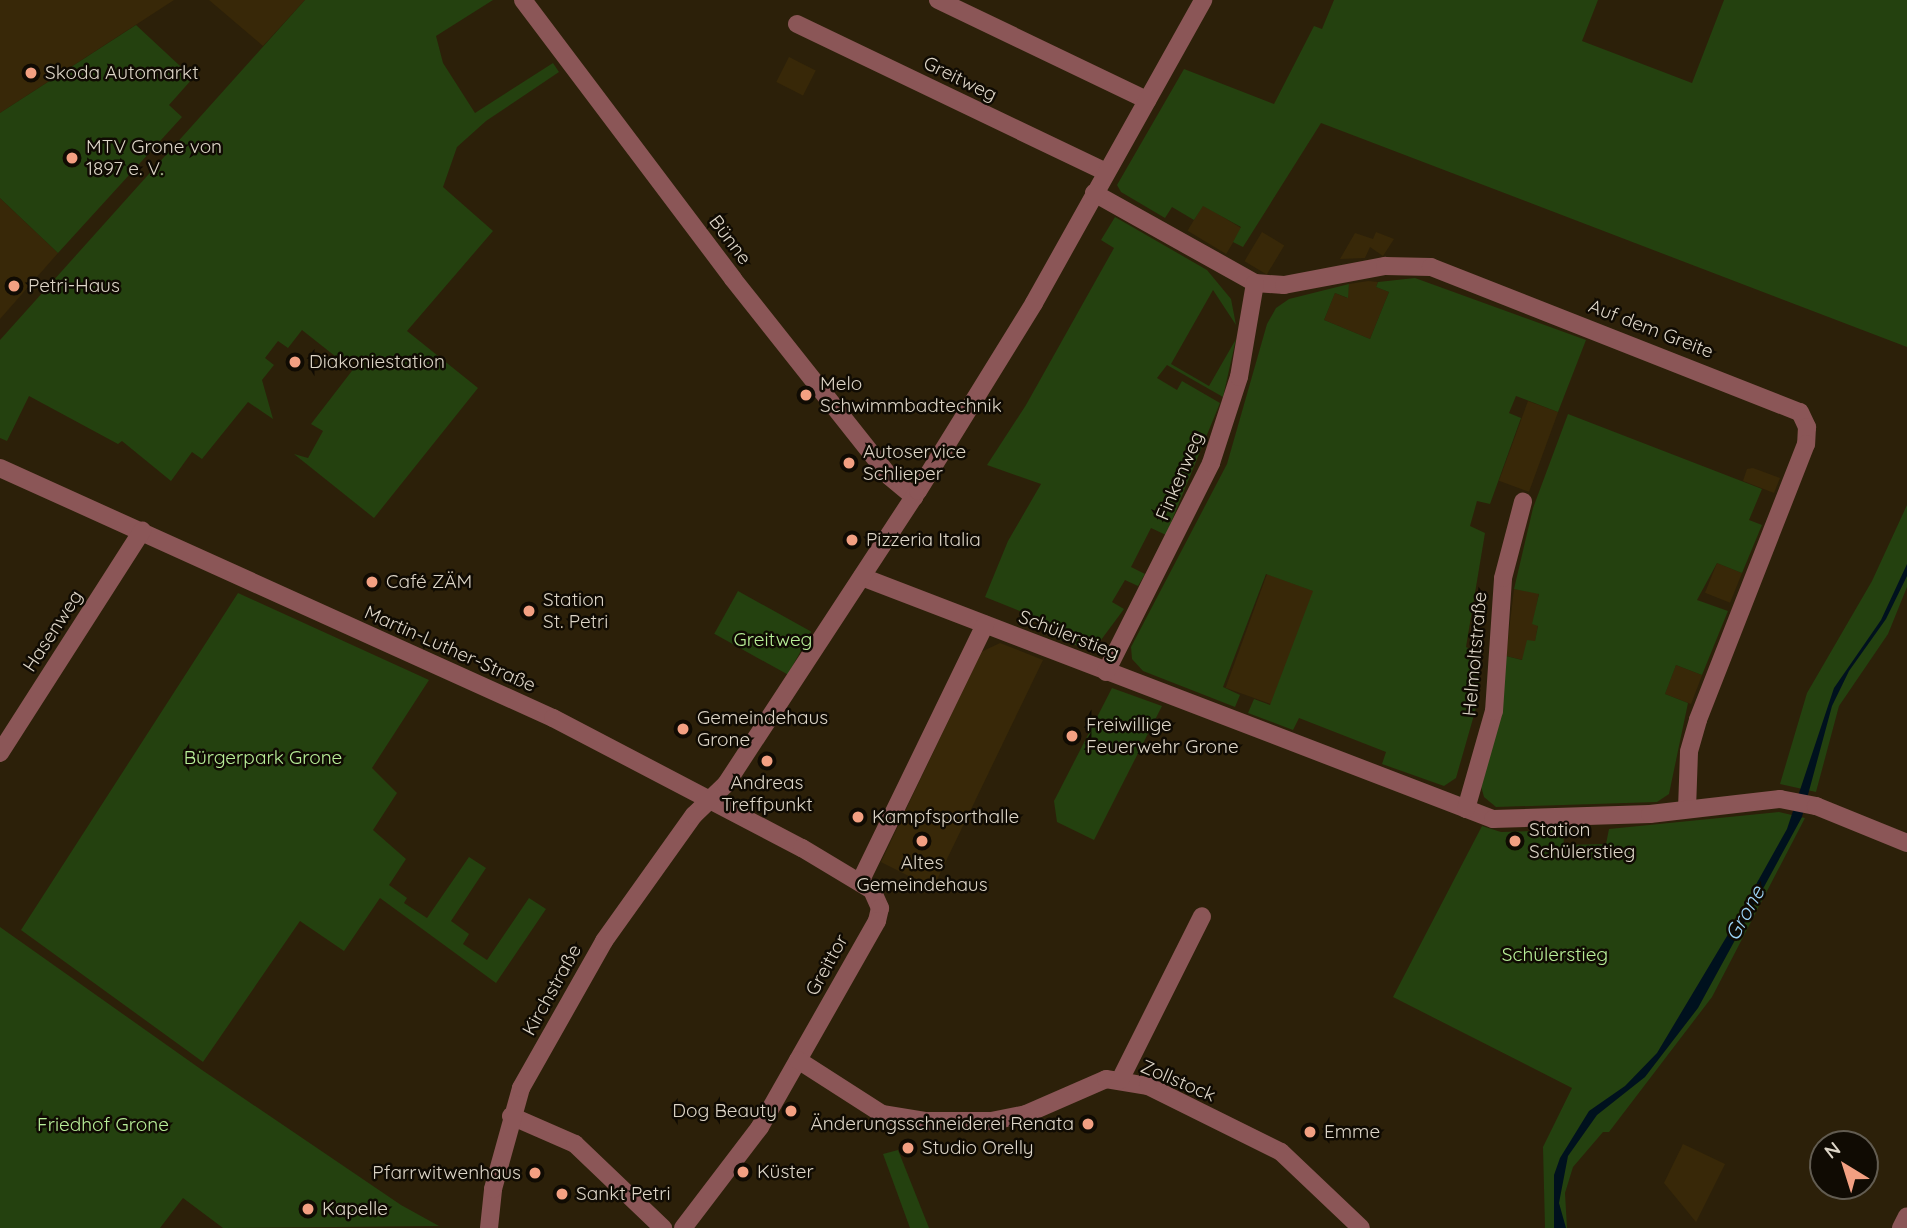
<!DOCTYPE html>
<html>
<head>
<meta charset="utf-8">
<style>
	body { margin:0 }
	#map { position:relative; width:1907px; height:1228px; overflow:hidden; background:#2c2009; font-family:Quicksand,sans-serif }
	div>[style] { position:absolute }
	.built>* { inset:0; background:#382808; transform-origin:0 0 }
	.green>* { inset:0; background:#24410f; transform-origin:0 0 }
	.water>* { inset:0; background:#00111e }
	.minor>* { height:18px; margin:-9px; padding:0 9px; transform-origin:9px; border-radius:9px; background:#8b5657 }
	.dots>* { width:19px; height:19px; translate:-50% -50%; box-sizing:border-box; border:4px solid #100b03; border-radius:50% }
	span { translate:-50% -50%; white-space:nowrap; text-align:center; line-height:1.15; -webkit-text-stroke:5px #100b03; paint-order:stroke }
	.poi-label { font-size:19px; color:#ddd5c7 }
	.left { translate:0 -50%; text-align:left }
	.right { translate:-100% -50%; text-align:right }
	.street-label { font-size:19px; color:#ddd5c7 }
	.park-label { font-size:19px; color:#b8ef98 }
	.water-label { font-size:21px; color:#9dd3f7; font-style:italic }
	.north { position:absolute; left:1809px; top:1130px; width:70px; height:70px; box-sizing:border-box; background:#100b03; border:2px solid #625c51; border-radius:50%; rotate:322deg; font-size:19px; font-weight:700; line-height:28px; text-align:center; color:#ddd5c7 }
	.north::after { content:''; display:block; margin:auto; width:24px; height:32px; background:#f3a082; clip-path:polygon(50% 0,100% 100%,50% 72%,0 100%) }
</style>
</head>
<body>
<div id="map">
	<div class="built">
		<i style="clip-path:polygon(0 0,174px 0,0 113px)"></i>
		<i style="clip-path:polygon(209px 0,305px 0,263px 46px)"></i>
		<i style="left:789px;top:57px;width:30px;height:28px;rotate:27deg"></i>
		<i style="clip-path:polygon(0 198px,58px 253px,0 319px)"></i>
		<i style="left:1203px;top:205px;width:45px;height:30px;rotate:31deg"></i>
		<i style="left:1262px;top:232px;width:26px;height:34px;rotate:31deg"></i>
		<i style="clip-path:polygon(1376px 232px,1394px 239px,1383px 256px,1370px 247px,1365px 258px,1340px 259px,1355px 233px,1373px 239px)"></i>
		<i style="clip-path:polygon(1368px 281px,1378px 282px,1376px 287px,1389px 292px,1370px 339px,1324px 320px,1335px 293px,1347px 298px,1349px 284px)"></i>
		<i style="left:1528px;top:401px;width:32px;height:85px;rotate:20deg"></i>
		<i style="clip-path:polygon(1753px 468px,1780px 478px,1774px 493px,1743px 481px,1747px 469px)"></i>
		<i style="left:1717px;top:563px;width:27px;height:32px;rotate:22deg"></i>
		<i style="left:1267px;top:574px;width:50px;height:121px;rotate:20deg"></i>
		<i style="clip-path:polygon(1514px 589px,1539px 593px,1533px 624px,1538px 625px,1535px 642px,1523px 660px,1506px 656px)"></i>
		<i style="clip-path:polygon(1000px 643px,1043px 660px,933px 888px,881px 862px,981px 652px)"></i>
		<i style="left:1676px;top:665px;width:28px;height:31px;rotate:21deg"></i>
		<i style="clip-path:polygon(1683px 1144px,1725px 1164px,1696px 1222px,1664px 1183px)"></i>
	</div>
	<div class="green">
		<i style="clip-path:polygon(305px 0,493px 0,436px 36px,443px 63px,475px 113px,553px 63px,559px 72px,486px 121px,457px 147px,443px 187px,493px 231px,407px 331px,478px 388px,374px 518px,294px 454px,308px 458px,323px 431px,311px 424px,358px 363px,351px 356px,345px 364px,302px 330px,288px 348px,278px 341px,265px 358px,274px 365px,262px 380px,273px 419px,248px 402px,202px 459px,192px 452px,171px 481px,122px 441px,118px 444px,29px 396px,7px 441px,0 438px,0 340px)"></i>
		<i style="clip-path:polygon(1334px 0,1598px 0,1582px 41px,1692px 83px,1724px 0,1907px 0,1907px 347px,1321px 123px,1243px 247px,1233px 242px,1241px 227px,1203px 206px,1194px 220px,1172px 207px,1165px 218px,1121px 192px,1117px 185px,1184px 69px,1274px 104px,1314px 26px,1322px 29px)"></i>
		<i style="clip-path:polygon(136px 25px,193px 78px,169px 105px,182px 117px,58px 253px,0 198px,0 113px)"></i>
		<i style="clip-path:polygon(1115px 217px,1207px 270px,1231px 299px,1236px 325px,1213px 290px,1171px 364px,1209px 386px,1236px 339px,1223px 397px,1167px 365px,1157px 378px,1177px 390px,1182px 381px,1220px 403px,1166px 535px,1151px 528px,1131px 567px,1145px 574px,1138px 586px,1125px 580px,1112px 602px,1124px 609px,1101px 640px,1078px 646px,1060px 640px,1064px 629px,985px 597px,1008px 541px,1041px 484px,987px 465px,1026px 405px,1114px 248px,1101px 240px)"></i>
		<i style="clip-path:polygon(1415px 278px,1586px 340px,1558px 412px,1516px 396px,1509px 413px,1521px 418px,1490px 504px,1477px 501px,1470px 526px,1485px 533px,1466px 647px,1475px 651px,1471px 674px,1480px 677px,1478px 701px,1456px 778px,1444px 786px,1382px 764px,1386px 752px,1299px 718px,1293px 730px,1248px 713px,1254px 699px,1270px 705px,1313px 591px,1266px 574px,1223px 687px,1240px 695px,1235px 707px,1143px 671px,1132px 659px,1131px 647px,1227px 464px,1267px 324px,1276px 308px,1289px 299px,1349px 284px,1348px 298px,1335px 293px,1324px 320px,1370px 339px,1389px 292px,1376px 287px,1378px 282px)"></i>
		<i style="clip-path:polygon(1568px 414px,1762px 489px,1749px 520px,1762px 525px,1742px 573px,1717px 563px,1697px 600px,1728px 611px,1702px 675px,1676px 665px,1665px 694px,1688px 703px,1669px 794px,1657px 802px,1496px 807px,1484px 797px,1481px 786px,1506px 656px,1522px 660px,1527px 640px,1535px 641px,1538px 626px,1532px 624px,1539px 594px,1514px 589px,1533px 508px)"></i>
		<i style="clip-path:polygon(1907px 505px,1907px 587px,1888px 634px,1839px 706px,1816px 792px,1780px 784px,1807px 693px,1872px 581px)"></i>
		<i style="left:738px;top:591px;width:84px;height:49px;rotate:29deg"></i>
		<i style="clip-path:polygon(238px 593px,429px 680px,372px 768px,397px 793px,373px 830px,406px 859px,389px 885px,407px 898px,404px 903px,427px 918px,469px 857px,486px 868px,451px 921px,469px 934px,463px 944px,487px 960px,529px 898px,546px 909px,496px 983px,380px 898px,344px 951px,300px 921px,203px 1062px,21px 930px)"></i>
		<i style="clip-path:polygon(1112px 688px,1162px 706px,1094px 840px,1057px 822px,1054px 801px)"></i>
		<i style="clip-path:polygon(1779px 812px,1805px 818px,1712px 997px,1609px 1132px,1603px 1132px,1573px 1167px,1565px 1193px,1567px 1228px,1545px 1228px,1543px 1147px,1572px 1088px,1393px 997px,1482px 826px,1501px 832px,1563px 830px,1564px 845px,1606px 844px,1609px 829px)"></i>
		<i style="clip-path:polygon(0 927px,202px 1070px,401px 1205px,439px 1226px,223px 1228px,183px 1198px,160px 1228px,0 1228px)"></i>
		<i style="clip-path:polygon(898px 1150px,929px 1228px,910px 1228px,883px 1154px)"></i>
	</div>
	<div class="water">
		<i style="clip-path:polygon(1907px 564px,1907px 576px,1886px 619px,1849px 671px,1832px 706px,1802px 817px,1698px 1008px,1645px 1077px,1597px 1115px,1568px 1156px,1559px 1203px,1566px 1228px,1554px 1228px,1554px 1175px,1560px 1158px,1589px 1111px,1625px 1086px,1657px 1053px,1730px 931px,1787px 829px,1834px 688px,1881px 620px)"></i>
	</div>
	<div class="minor">
		<i style="left:523px;top:0;width:349px;rotate:53deg"></i>
		<i style="left:733px;top:279px;width:251px;rotate:51.6deg"></i>
		<i style="left:889px;top:476px;width:33px;rotate:40deg"></i>
		<i style="left:938px;top:0;width:232px;rotate:25.6deg"></i>
		<i style="left:797px;top:24px;width:343px;rotate:25.6deg"></i>
		<i style="left:1094px;top:193px;width:184px;rotate:29.2deg"></i>
		<i style="left:1255px;top:283px;width:29px;rotate:4deg"></i>
		<i style="left:1284px;top:285px;width:103px;rotate:-10.7deg"></i>
		<i style="left:1385px;top:266px;width:46px;rotate:1.2deg"></i>
		<i style="left:1431px;top:267px;width:396px;rotate:21.5deg"></i>
		<i style="left:1800px;top:412px;width:17px;rotate:65deg"></i>
		<i style="left:1807px;top:427px;width:17px;rotate:93deg"></i>
		<i style="left:1806px;top:444px;width:296px;rotate:111.4deg"></i>
		<i style="left:1698px;top:720px;width:33px;rotate:106deg"></i>
		<i style="left:1689px;top:752px;width:57px;rotate:92deg"></i>
		<i style="left:0;top:468px;width:607px;rotate:24.33deg"></i>
		<i style="left:553px;top:718px;width:281px;rotate:27.6deg"></i>
		<i style="left:802px;top:848px;width:82px;rotate:31deg"></i>
		<i style="left:872px;top:890px;width:20px;rotate:66deg"></i>
		<i style="left:880px;top:908px;width:13px;rotate:103deg"></i>
		<i style="left:877px;top:921px;width:237px;rotate:119.6deg"></i>
		<i style="left:760px;top:1127px;width:127px;rotate:127.3deg"></i>
		<i style="left:862px;top:577px;width:676px;rotate:20.98deg"></i>
		<i style="left:1493px;top:819px;width:157px;rotate:-1.8deg"></i>
		<i style="left:1650px;top:814px;width:131px;rotate:-6.6deg"></i>
		<i style="left:1780px;top:799px;width:37px;rotate:11deg"></i>
		<i style="left:1816px;top:806px;width:98px;rotate:22.1deg"></i>
		<i style="left:1106px;top:672px;width:234px;rotate:-63.3deg"></i>
		<i style="left:1211px;top:463px;width:90px;rotate:-72deg"></i>
		<i style="left:1239px;top:377px;width:95px;rotate:-80.3deg"></i>
		<i style="left:0;top:753px;width:264px;rotate:-57.4deg"></i>
		<i style="left:1466px;top:809px;width:102px;rotate:-74.1deg"></i>
		<i style="left:1494px;top:711px;width:133px;rotate:-86.1deg"></i>
		<i style="left:1503px;top:578px;width:79px;rotate:-75.3deg"></i>
		<i style="left:861px;top:880px;width:284px;rotate:-64.1deg"></i>
		<i style="left:798px;top:1060px;width:100px;rotate:32.7deg"></i>
		<i style="left:882px;top:1114px;width:45px;rotate:9deg"></i>
		<i style="left:926px;top:1121px;width:65px"></i>
		<i style="left:991px;top:1121px;width:36px;rotate:-11deg"></i>
		<i style="left:1026px;top:1114px;width:87px;rotate:-23.6deg"></i>
		<i style="left:1106px;top:1079px;width:43px;rotate:9.5deg"></i>
		<i style="left:1148px;top:1086px;width:148px;rotate:26.4deg"></i>
		<i style="left:1281px;top:1152px;width:110px;rotate:43.5deg"></i>
		<i style="left:1120px;top:1080px;width:183px;rotate:-63.4deg"></i>
		<i style="left:511px;top:1116px;width:70px;rotate:23.6deg"></i>
		<i style="left:575px;top:1144px;width:122px;rotate:43.7deg"></i>
		<i style="left:489px;top:1228px;width:39px;rotate:-84deg"></i>
		<i style="left:493px;top:1189px;width:105px;rotate:-74.5deg"></i>
		<i style="left:521px;top:1088px;width:169px;rotate:-60.5deg"></i>
		<i style="left:604px;top:941px;width:155px;rotate:-54.5deg"></i>
		<i style="left:694px;top:815px;width:45px;rotate:-44.1deg"></i>
		<i style="left:726px;top:784px;width:350px;rotate:-56.8deg"></i>
		<i style="left:918px;top:491px;width:221px;rotate:-58.3deg"></i>
		<i style="left:1034px;top:303px;width:347px;rotate:-60.8deg"></i>
		<i style="left:1901px;top:1228px;width:13px;rotate:-63deg"></i>
	</div>
	<div class="dots">
		<i style="left:31px;top:73px;background:#f3a082"></i>
		<i style="left:72px;top:158px;background:#f3a082"></i>
		<i style="left:14px;top:286px;background:#f3a082"></i>
		<i style="left:295px;top:362px;background:#f3a082"></i>
		<i style="left:806px;top:395px;background:#f3a082"></i>
		<i style="left:849px;top:463px;background:#f3a082"></i>
		<i style="left:852px;top:540px;background:#f3a082"></i>
		<i style="left:372px;top:582px;background:#f3a082"></i>
		<i style="left:529px;top:611px;background:#f3a082"></i>
		<i style="left:683px;top:729px;background:#f3a082"></i>
		<i style="left:1072px;top:736px;background:#f3a082"></i>
		<i style="left:767px;top:761px;background:#f3a082"></i>
		<i style="left:858px;top:817px;background:#f3a082"></i>
		<i style="left:922px;top:841px;background:#f3a082"></i>
		<i style="left:1515px;top:841px;background:#f3a082"></i>
		<i style="left:791px;top:1111px;background:#f3a082"></i>
		<i style="left:1088px;top:1124px;background:#f3a082"></i>
		<i style="left:1310px;top:1132px;background:#f3a082"></i>
		<i style="left:908px;top:1148px;background:#f3a082"></i>
		<i style="left:743px;top:1172px;background:#f3a082"></i>
		<i style="left:535px;top:1173px;background:#f3a082"></i>
		<i style="left:562px;top:1194px;background:#f3a082"></i>
		<i style="left:308px;top:1209px;background:#f3a082"></i>
	</div>
	<div class="poi-label">
		<span class="left" style="left:45px;top:73px">Skoda Automarkt</span>
		<span class="left" style="left:86px;top:158px">MTV Grone von<br>1897 e. V.</span>
		<span class="left" style="left:28px;top:286px">Petri-Haus</span>
		<span class="left" style="left:309px;top:362px">Diakoniestation</span>
		<span class="left" style="left:820px;top:395px">Melo<br>Schwimmbadtechnik</span>
		<span class="left" style="left:863px;top:463px">Autoservice<br>Schlieper</span>
		<span class="left" style="left:866px;top:540px">Pizzeria Italia</span>
		<span class="left" style="left:386px;top:582px">Café ZÄM</span>
		<span class="left" style="left:543px;top:611px">Station<br>St. Petri</span>
		<span class="left" style="left:697px;top:729px">Gemeindehaus<br>Grone</span>
		<span class="left" style="left:1086px;top:736px">Freiwillige<br>Feuerwehr Grone</span>
		<span style="left:767px;top:794px">Andreas<br>Treffpunkt</span>
		<span class="left" style="left:872px;top:817px">Kampfsporthalle</span>
		<span class="left" style="left:1529px;top:841px">Station<br>Schülerstieg</span>
		<span style="left:922px;top:874px">Altes<br>Gemeindehaus</span>
		<span class="right" style="left:777px;top:1111px">Dog Beauty</span>
		<span class="right" style="left:1074px;top:1124px">Änderungsschneiderei Renata</span>
		<span class="left" style="left:1324px;top:1132px">Emme</span>
		<span class="left" style="left:922px;top:1148px">Studio Orelly</span>
		<span class="left" style="left:757px;top:1172px">Küster</span>
		<span class="right" style="left:521px;top:1173px">Pfarrwitwenhaus</span>
		<span class="left" style="left:576px;top:1194px">Sankt Petri</span>
		<span class="left" style="left:322px;top:1209px">Kapelle</span>
	</div>
	<div class="street-label">
		<span style="left:960px;top:79px;rotate:26deg">Greitweg</span>
		<span style="left:730px;top:240px;rotate:53deg">Bünne</span>
		<span style="left:1651px;top:329px;rotate:21deg">Auf dem Greite</span>
		<span style="left:1180px;top:476px;rotate:-67deg">Finkenweg</span>
		<span style="left:53px;top:631px;rotate:-57deg">Hasenweg</span>
		<span style="left:1069px;top:635px;rotate:21deg">Schülerstieg</span>
		<span style="left:450px;top:649px;rotate:24deg">Martin-Luther-Straße</span>
		<span style="left:1475px;top:654px;rotate:-85deg">Helmoltstraße</span>
		<span style="left:827px;top:965px;rotate:-61deg">Greittor</span>
		<span style="left:552px;top:990px;rotate:-61deg">Kirchstraße</span>
		<span style="left:1178px;top:1081px;rotate:23deg">Zollstock</span>
	</div>
	<div class="park-label">
		<span style="left:773px;top:640px">Greitweg</span>
		<span style="left:263px;top:758px">Bürgerpark Grone</span>
		<span style="left:1555px;top:955px">Schülerstieg</span>
		<span style="left:103px;top:1125px">Friedhof Grone</span>
	</div>
	<div class="water-label">
		<span style="left:1744px;top:913px;rotate:-61deg">Grone</span>
	</div>
	<div class="north">N</div>
</div>
</body>
</html>
